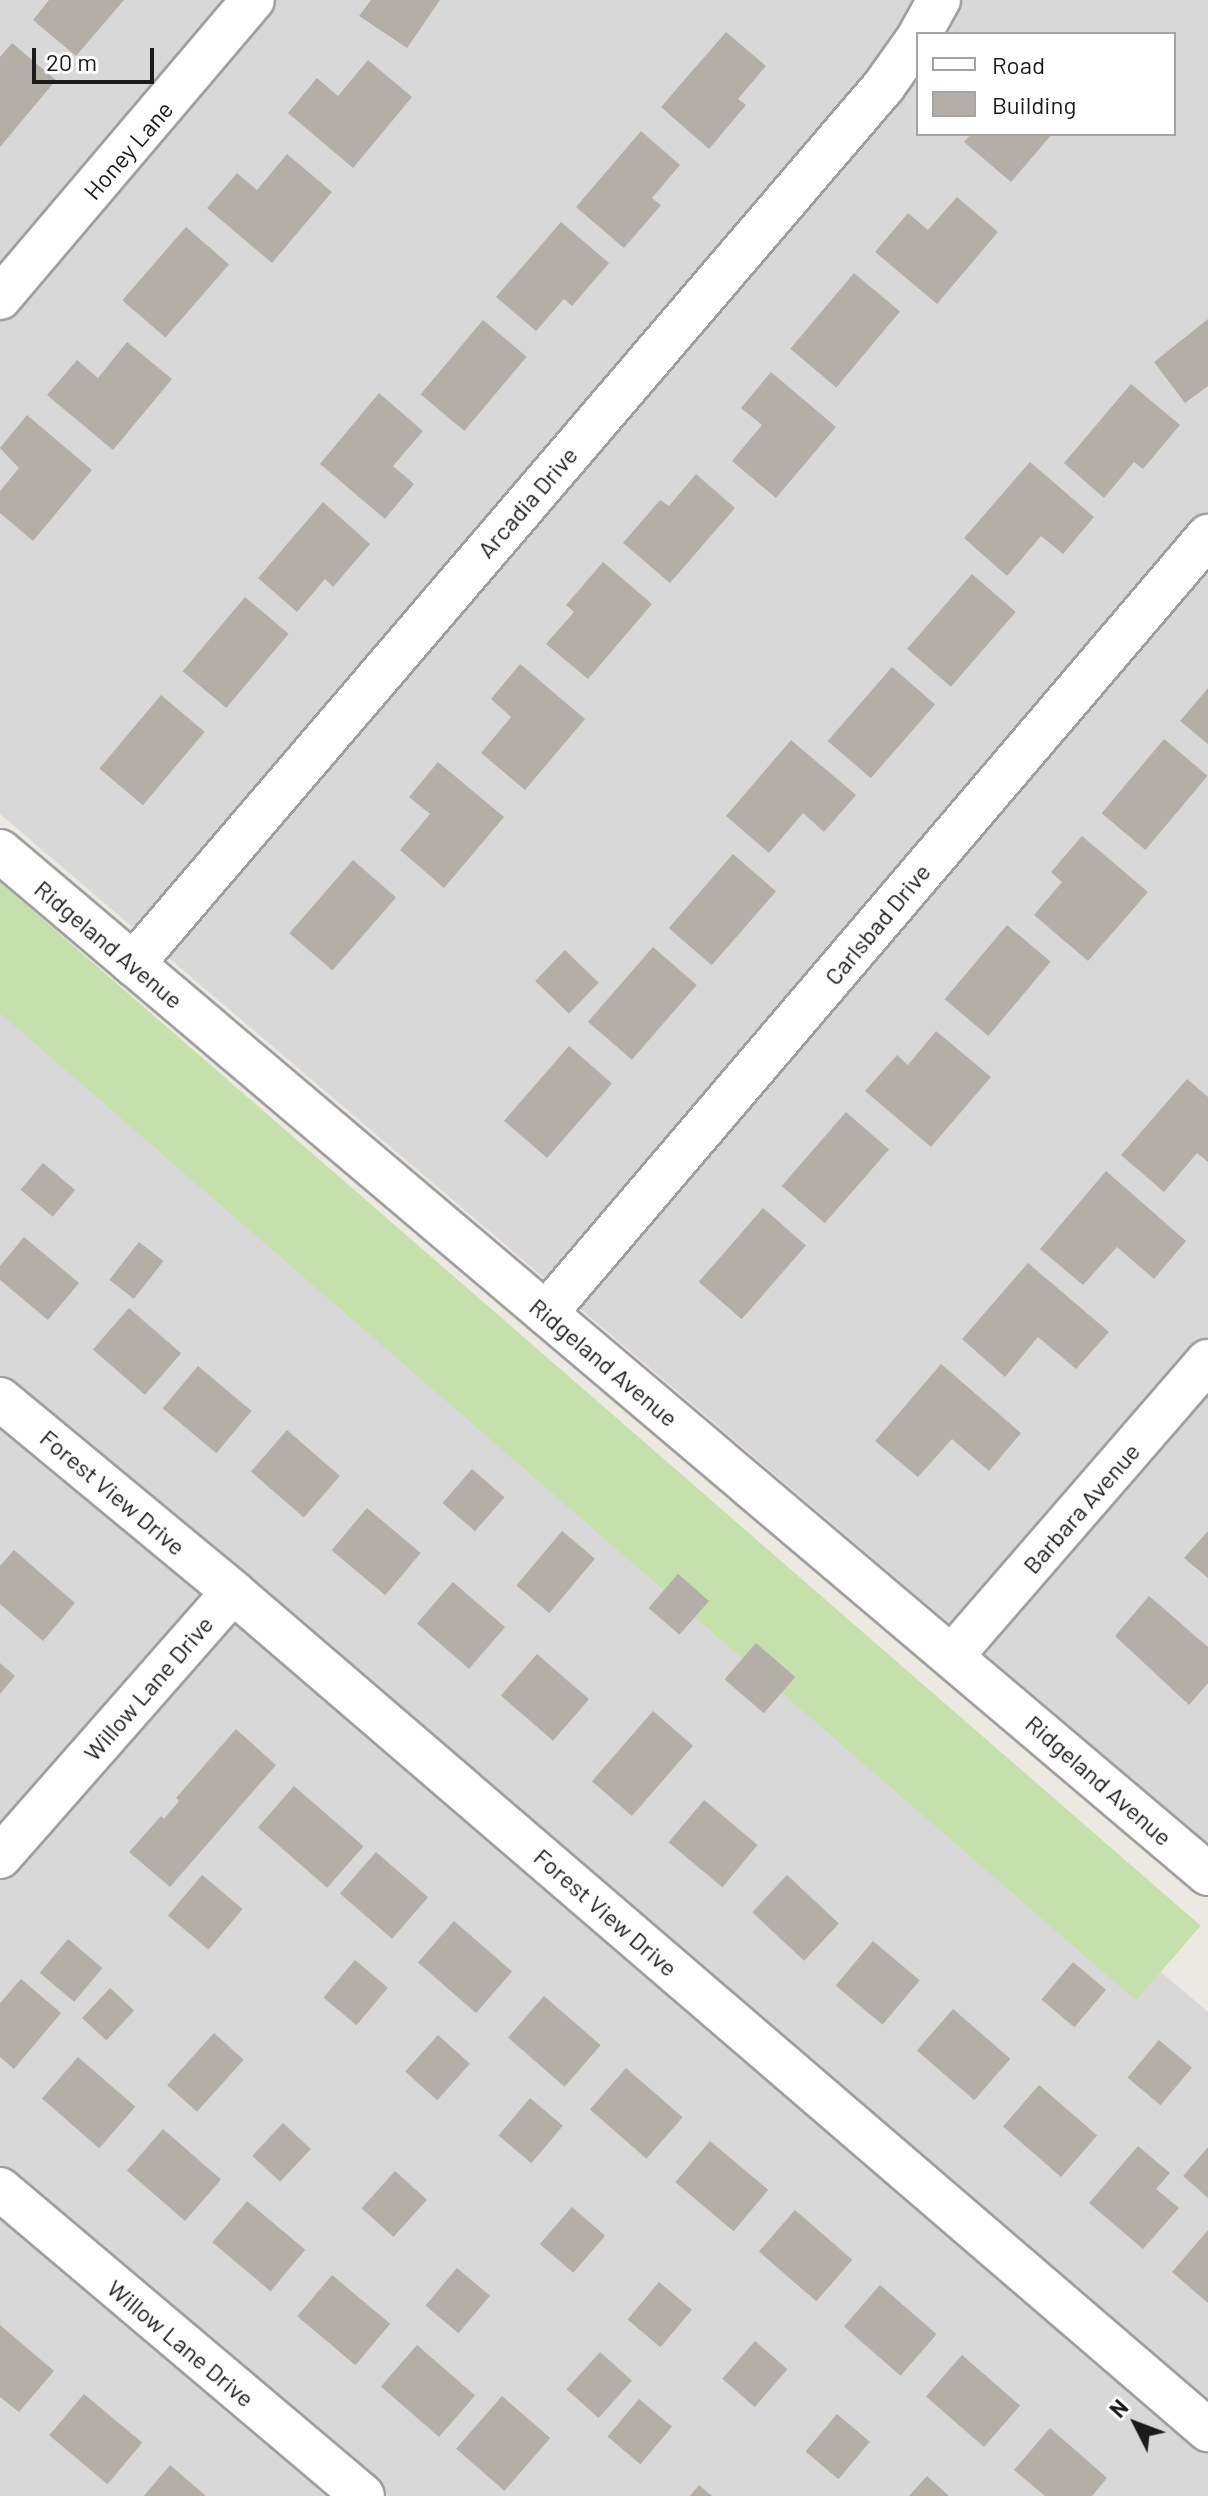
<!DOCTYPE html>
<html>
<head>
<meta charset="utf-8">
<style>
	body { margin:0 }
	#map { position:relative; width:1208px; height:2496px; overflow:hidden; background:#ece9e2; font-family:Barlow,sans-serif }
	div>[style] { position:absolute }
	.residential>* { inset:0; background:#d9d8d8 }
	.grass>* { inset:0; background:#c5e0ad; transform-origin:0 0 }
	.building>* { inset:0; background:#b4aea8; transform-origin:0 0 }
	.roads { filter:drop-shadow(2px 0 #9f9f9f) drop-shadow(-2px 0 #9f9f9f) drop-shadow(0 2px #9f9f9f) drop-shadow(0 -2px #9f9f9f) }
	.minor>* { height:42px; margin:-21px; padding:0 21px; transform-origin:21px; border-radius:21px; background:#fff }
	span { translate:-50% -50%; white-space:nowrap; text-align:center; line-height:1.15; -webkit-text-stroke:6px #fff; paint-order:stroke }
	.street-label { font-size:24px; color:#1b1b1b }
	.legend { position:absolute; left:916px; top:32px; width:260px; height:104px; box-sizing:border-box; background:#fff; border:2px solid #a4a4a4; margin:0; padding:10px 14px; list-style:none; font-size:24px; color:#1b1b1b }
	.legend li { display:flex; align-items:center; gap:16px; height:40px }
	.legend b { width:40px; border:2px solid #a4a4a4 }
	.north { position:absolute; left:1096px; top:2384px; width:80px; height:80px; -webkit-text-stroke:6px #fff; paint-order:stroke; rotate:312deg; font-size:22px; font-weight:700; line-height:32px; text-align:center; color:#1b1b1b }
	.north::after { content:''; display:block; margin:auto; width:28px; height:36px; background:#1b1b1b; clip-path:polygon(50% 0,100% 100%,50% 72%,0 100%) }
	.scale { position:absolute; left:32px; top:48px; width:122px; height:36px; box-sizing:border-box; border:4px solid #1b1b1b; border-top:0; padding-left:10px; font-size:24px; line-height:28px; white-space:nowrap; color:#1b1b1b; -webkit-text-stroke:6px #fff; paint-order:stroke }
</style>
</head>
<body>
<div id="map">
	<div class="residential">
		<i style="clip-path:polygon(evenodd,0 0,1208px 0,1208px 1844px,0 814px,0 0,918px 34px,1174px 34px,1174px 134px,918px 134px,918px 34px)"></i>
		<i style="clip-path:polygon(0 981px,1208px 2012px,1208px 2496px,0 2496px)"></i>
	</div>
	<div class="grass">
		<i style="left:0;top:882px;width:1591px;height:99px;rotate:41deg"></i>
	</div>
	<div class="building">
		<i style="clip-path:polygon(49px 0,124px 0,76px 56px,33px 20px)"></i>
		<i style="clip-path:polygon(371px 0,440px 0,407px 48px,359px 16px)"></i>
		<i style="clip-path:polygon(726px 32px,766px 66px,738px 99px,746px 105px,709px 149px,661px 107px)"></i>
		<i style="clip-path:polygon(12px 43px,56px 80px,0 147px,0 57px)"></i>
		<i style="clip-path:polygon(368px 60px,412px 97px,353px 168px,288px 113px,317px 78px,338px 96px)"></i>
		<i style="clip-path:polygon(641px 131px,680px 165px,652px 198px,661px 205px,624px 248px,576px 207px)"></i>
		<i style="clip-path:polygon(971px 134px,1052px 134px,1011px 182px,964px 142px)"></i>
		<i style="clip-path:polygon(287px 154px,332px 192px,272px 263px,207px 208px,237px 173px,257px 190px)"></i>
		<i style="clip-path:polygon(957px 197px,998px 232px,937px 304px,875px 252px,908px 213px,928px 230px)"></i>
		<i style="clip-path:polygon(561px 222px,609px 263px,572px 306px,564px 299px,536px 331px,496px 297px)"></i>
		<i style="left:186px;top:227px;width:57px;height:97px;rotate:41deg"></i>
		<i style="left:854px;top:273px;width:60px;height:99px;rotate:40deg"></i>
		<i style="clip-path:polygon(1208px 319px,1208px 386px,1185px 403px,1154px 362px)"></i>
		<i style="left:483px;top:320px;width:57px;height:97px;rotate:40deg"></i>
		<i style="clip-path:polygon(127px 342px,172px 379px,113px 450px,47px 395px,77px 360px,98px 378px)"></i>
		<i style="clip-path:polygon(771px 372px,836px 427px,776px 498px,732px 461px,762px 425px,741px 408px)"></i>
		<i style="clip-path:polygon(1131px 384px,1180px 425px,1143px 469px,1134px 462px,1104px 498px,1064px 463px)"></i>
		<i style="clip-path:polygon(379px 393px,423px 431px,393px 466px,414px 484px,385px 519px,320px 464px)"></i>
		<i style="clip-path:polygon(27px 415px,92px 470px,33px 541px,0 513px,0 491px,19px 468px,0 448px)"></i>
		<i style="clip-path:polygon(1030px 462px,1094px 517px,1063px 554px,1041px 536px,1007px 576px,964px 538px)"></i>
		<i style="clip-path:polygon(696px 474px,735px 508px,670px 583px,623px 543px,660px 500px,669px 506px)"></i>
		<i style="clip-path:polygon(323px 502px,370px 544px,333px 587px,325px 579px,297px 612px,258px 578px)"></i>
		<i style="clip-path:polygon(603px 562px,652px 604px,588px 679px,546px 644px,574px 612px,566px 605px)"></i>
		<i style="left:972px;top:574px;width:58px;height:99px;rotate:41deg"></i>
		<i style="left:245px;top:597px;width:57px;height:97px;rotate:40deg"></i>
		<i style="clip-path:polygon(520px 664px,585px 719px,525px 790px,481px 753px,511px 717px,491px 699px)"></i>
		<i style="left:892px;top:667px;width:57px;height:98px;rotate:41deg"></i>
		<i style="clip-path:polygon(1208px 688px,1208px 744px,1180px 721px)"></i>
		<i style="left:161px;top:695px;width:57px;height:96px;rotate:40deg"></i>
		<i style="left:1164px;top:739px;width:57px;height:97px;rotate:40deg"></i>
		<i style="clip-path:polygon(791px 740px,856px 795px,824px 832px,803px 813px,769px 853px,726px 816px)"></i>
		<i style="clip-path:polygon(438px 762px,504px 817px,444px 888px,400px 850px,430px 814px,409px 797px)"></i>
		<i style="clip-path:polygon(1082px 836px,1148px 892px,1088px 961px,1034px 915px,1062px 882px,1051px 872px)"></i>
		<i style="left:733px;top:854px;width:57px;height:98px;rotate:41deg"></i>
		<i style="left:353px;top:860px;width:57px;height:97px;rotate:41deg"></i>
		<i style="left:1007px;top:925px;width:57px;height:97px;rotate:40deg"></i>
		<i style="left:653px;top:947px;width:58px;height:99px;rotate:41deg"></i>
		<i style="left:565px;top:950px;width:47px;height:43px;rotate:44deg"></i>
		<i style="clip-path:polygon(936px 1031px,991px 1077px,931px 1147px,865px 1091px,897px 1055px,908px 1065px)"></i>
		<i style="left:569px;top:1046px;width:57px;height:99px;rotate:41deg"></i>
		<i style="clip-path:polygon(1187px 1079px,1208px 1097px,1208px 1162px,1197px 1153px,1164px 1192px,1121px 1155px)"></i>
		<i style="left:846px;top:1112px;width:57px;height:98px;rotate:41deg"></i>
		<i style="left:43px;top:1163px;width:42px;height:35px;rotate:40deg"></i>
		<i style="clip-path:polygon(1106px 1171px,1186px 1241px,1154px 1279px,1117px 1247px,1083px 1285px,1040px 1249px)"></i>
		<i style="left:763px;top:1208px;width:57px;height:98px;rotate:41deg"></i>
		<i style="clip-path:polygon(24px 1237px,79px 1283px,48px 1320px,0 1280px,0 1266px)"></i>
		<i style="left:139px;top:1242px;width:31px;height:48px;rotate:38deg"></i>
		<i style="clip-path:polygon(1028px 1263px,1109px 1332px,1076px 1369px,1038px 1337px,1005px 1377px,962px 1339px)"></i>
		<i style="left:129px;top:1308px;width:69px;height:55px;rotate:41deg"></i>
		<i style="clip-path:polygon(941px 1364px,1021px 1433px,989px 1471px,952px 1439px,918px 1477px,875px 1441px)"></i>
		<i style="left:198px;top:1366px;width:70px;height:55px;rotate:40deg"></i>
		<i style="left:287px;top:1430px;width:70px;height:55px;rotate:41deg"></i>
		<i style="left:472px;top:1469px;width:43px;height:45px;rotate:41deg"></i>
		<i style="left:367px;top:1508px;width:70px;height:55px;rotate:40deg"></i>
		<i style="left:562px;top:1531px;width:43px;height:71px;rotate:40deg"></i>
		<i style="clip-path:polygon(1208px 1531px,1208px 1578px,1184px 1558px)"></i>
		<i style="clip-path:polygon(14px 1550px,75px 1603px,43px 1641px,0 1604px,0 1566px)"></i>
		<i style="left:678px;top:1574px;width:41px;height:45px;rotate:41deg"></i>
		<i style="left:453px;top:1582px;width:69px;height:55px;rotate:41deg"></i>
		<i style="clip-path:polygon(1149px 1596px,1208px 1647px,1208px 1683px,1189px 1705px,1115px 1636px)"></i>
		<i style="left:756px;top:1643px;width:52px;height:48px;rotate:41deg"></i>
		<i style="left:537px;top:1654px;width:69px;height:55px;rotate:41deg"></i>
		<i style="clip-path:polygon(0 1663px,15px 1676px,0 1694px)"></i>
		<i style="left:653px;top:1711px;width:53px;height:93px;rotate:41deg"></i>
		<i style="clip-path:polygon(236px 1729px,276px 1765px,170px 1887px,129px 1852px,161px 1816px,164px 1819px,179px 1801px,176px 1798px)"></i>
		<i style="left:294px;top:1786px;width:92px;height:55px;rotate:41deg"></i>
		<i style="left:704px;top:1800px;width:70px;height:55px;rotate:40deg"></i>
		<i style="left:376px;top:1852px;width:69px;height:55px;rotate:41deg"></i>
		<i style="left:202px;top:1875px;width:53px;height:53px;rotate:40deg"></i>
		<i style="left:787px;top:1875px;width:71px;height:51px;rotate:43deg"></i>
		<i style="left:454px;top:1921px;width:77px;height:55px;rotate:41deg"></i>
		<i style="left:68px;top:1939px;width:45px;height:44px;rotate:40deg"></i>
		<i style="left:873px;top:1941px;width:61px;height:58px;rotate:40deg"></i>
		<i style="left:355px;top:1960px;width:43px;height:49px;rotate:40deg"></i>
		<i style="left:1073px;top:1962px;width:43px;height:49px;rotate:40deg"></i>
		<i style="clip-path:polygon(21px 1979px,61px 2013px,14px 2069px,0 2057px,0 2003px)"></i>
		<i style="left:110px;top:1988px;width:33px;height:41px;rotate:43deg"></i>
		<i style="left:544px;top:1996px;width:75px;height:55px;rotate:41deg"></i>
		<i style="left:953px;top:2009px;width:76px;height:55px;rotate:41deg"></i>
		<i style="left:214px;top:2033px;width:40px;height:70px;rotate:42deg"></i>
		<i style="left:438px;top:2035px;width:43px;height:49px;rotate:42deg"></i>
		<i style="left:1159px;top:2040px;width:43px;height:49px;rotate:40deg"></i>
		<i style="left:78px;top:2057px;width:76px;height:55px;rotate:41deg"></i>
		<i style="left:626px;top:2068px;width:75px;height:55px;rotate:41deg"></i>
		<i style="left:1039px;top:2085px;width:77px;height:55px;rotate:41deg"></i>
		<i style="left:530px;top:2098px;width:43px;height:49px;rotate:40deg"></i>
		<i style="left:283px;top:2123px;width:38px;height:45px;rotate:43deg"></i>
		<i style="left:163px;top:2129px;width:77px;height:55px;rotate:41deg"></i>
		<i style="left:710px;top:2141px;width:76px;height:54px;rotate:40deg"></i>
		<i style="clip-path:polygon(1138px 2146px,1170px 2173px,1156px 2189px,1179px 2208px,1143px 2249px,1089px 2203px)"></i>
		<i style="clip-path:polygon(1208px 2147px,1208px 2198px,1183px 2176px)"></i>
		<i style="left:395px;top:2171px;width:43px;height:50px;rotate:42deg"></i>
		<i style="left:247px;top:2201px;width:76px;height:54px;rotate:40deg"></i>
		<i style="left:572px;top:2207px;width:44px;height:49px;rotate:41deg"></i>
		<i style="left:795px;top:2210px;width:76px;height:55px;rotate:41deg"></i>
		<i style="clip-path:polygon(1208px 2230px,1208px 2303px,1172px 2272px)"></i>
		<i style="left:457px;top:2268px;width:43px;height:49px;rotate:40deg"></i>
		<i style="left:332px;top:2275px;width:76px;height:54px;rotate:40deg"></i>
		<i style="left:659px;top:2282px;width:43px;height:49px;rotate:40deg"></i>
		<i style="left:880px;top:2285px;width:75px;height:55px;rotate:41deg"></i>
		<i style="clip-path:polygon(0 2325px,54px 2371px,19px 2412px,0 2397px)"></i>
		<i style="left:755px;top:2341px;width:43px;height:50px;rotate:41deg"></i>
		<i style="left:417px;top:2345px;width:77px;height:55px;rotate:41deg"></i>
		<i style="left:600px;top:2352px;width:43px;height:50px;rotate:42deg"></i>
		<i style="left:962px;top:2355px;width:77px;height:55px;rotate:41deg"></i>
		<i style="left:84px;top:2394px;width:76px;height:54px;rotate:40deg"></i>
		<i style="left:502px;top:2396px;width:64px;height:70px;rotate:41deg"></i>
		<i style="left:639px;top:2399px;width:43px;height:49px;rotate:40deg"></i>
		<i style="left:837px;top:2414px;width:43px;height:49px;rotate:40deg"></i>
		<i style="clip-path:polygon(1050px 2428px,1107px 2478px,1092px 2496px,1045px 2496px,1014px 2470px)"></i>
		<i style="clip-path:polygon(170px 2465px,206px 2496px,144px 2496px)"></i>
		<i style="clip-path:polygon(927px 2476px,949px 2496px,909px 2496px)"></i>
		<i style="clip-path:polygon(699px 2485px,712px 2496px,690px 2496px)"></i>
	</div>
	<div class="roads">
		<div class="minor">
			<i style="left:920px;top:34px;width:39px;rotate:-61deg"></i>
			<i style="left:0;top:298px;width:391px;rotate:-49.7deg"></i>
			<i style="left:0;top:851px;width:1583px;rotate:40.26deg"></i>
			<i style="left:133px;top:964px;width:1155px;rotate:-49.46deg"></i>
			<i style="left:884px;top:86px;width:59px;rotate:-54.7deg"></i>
			<i style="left:546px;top:1313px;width:1021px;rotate:-49.57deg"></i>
			<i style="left:0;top:1399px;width:303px;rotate:39.6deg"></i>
			<i style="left:233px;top:1592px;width:1286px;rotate:40.68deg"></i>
			<i style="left:953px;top:1655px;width:389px;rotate:-49.1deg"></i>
			<i style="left:0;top:1857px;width:353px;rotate:-48.7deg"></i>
			<i style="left:0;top:2189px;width:475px;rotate:40.2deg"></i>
		</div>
	</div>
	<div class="street-label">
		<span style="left:128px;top:150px;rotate:-49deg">Honey Lane</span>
		<span style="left:527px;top:502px;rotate:-49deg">Arcadia Drive</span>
		<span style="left:877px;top:924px;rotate:-50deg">Carlsbad Drive</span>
		<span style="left:109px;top:944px;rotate:40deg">Ridgeland Avenue</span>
		<span style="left:604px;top:1362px;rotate:40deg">Ridgeland Avenue</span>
		<span style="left:113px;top:1492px;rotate:40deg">Forest View Drive</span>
		<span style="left:1081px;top:1508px;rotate:-49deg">Barbara Avenue</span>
		<span style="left:148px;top:1688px;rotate:-49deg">Willow Lane Drive</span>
		<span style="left:1099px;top:1780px;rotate:41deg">Ridgeland Avenue</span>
		<span style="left:606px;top:1912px;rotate:41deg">Forest View Drive</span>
		<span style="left:181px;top:2343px;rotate:40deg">Willow Lane Drive</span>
	</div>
	<ul class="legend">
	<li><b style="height:10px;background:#fff"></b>Road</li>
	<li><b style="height:22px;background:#b4aea8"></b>Building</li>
	</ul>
	<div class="north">N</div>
	<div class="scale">20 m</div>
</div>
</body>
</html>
